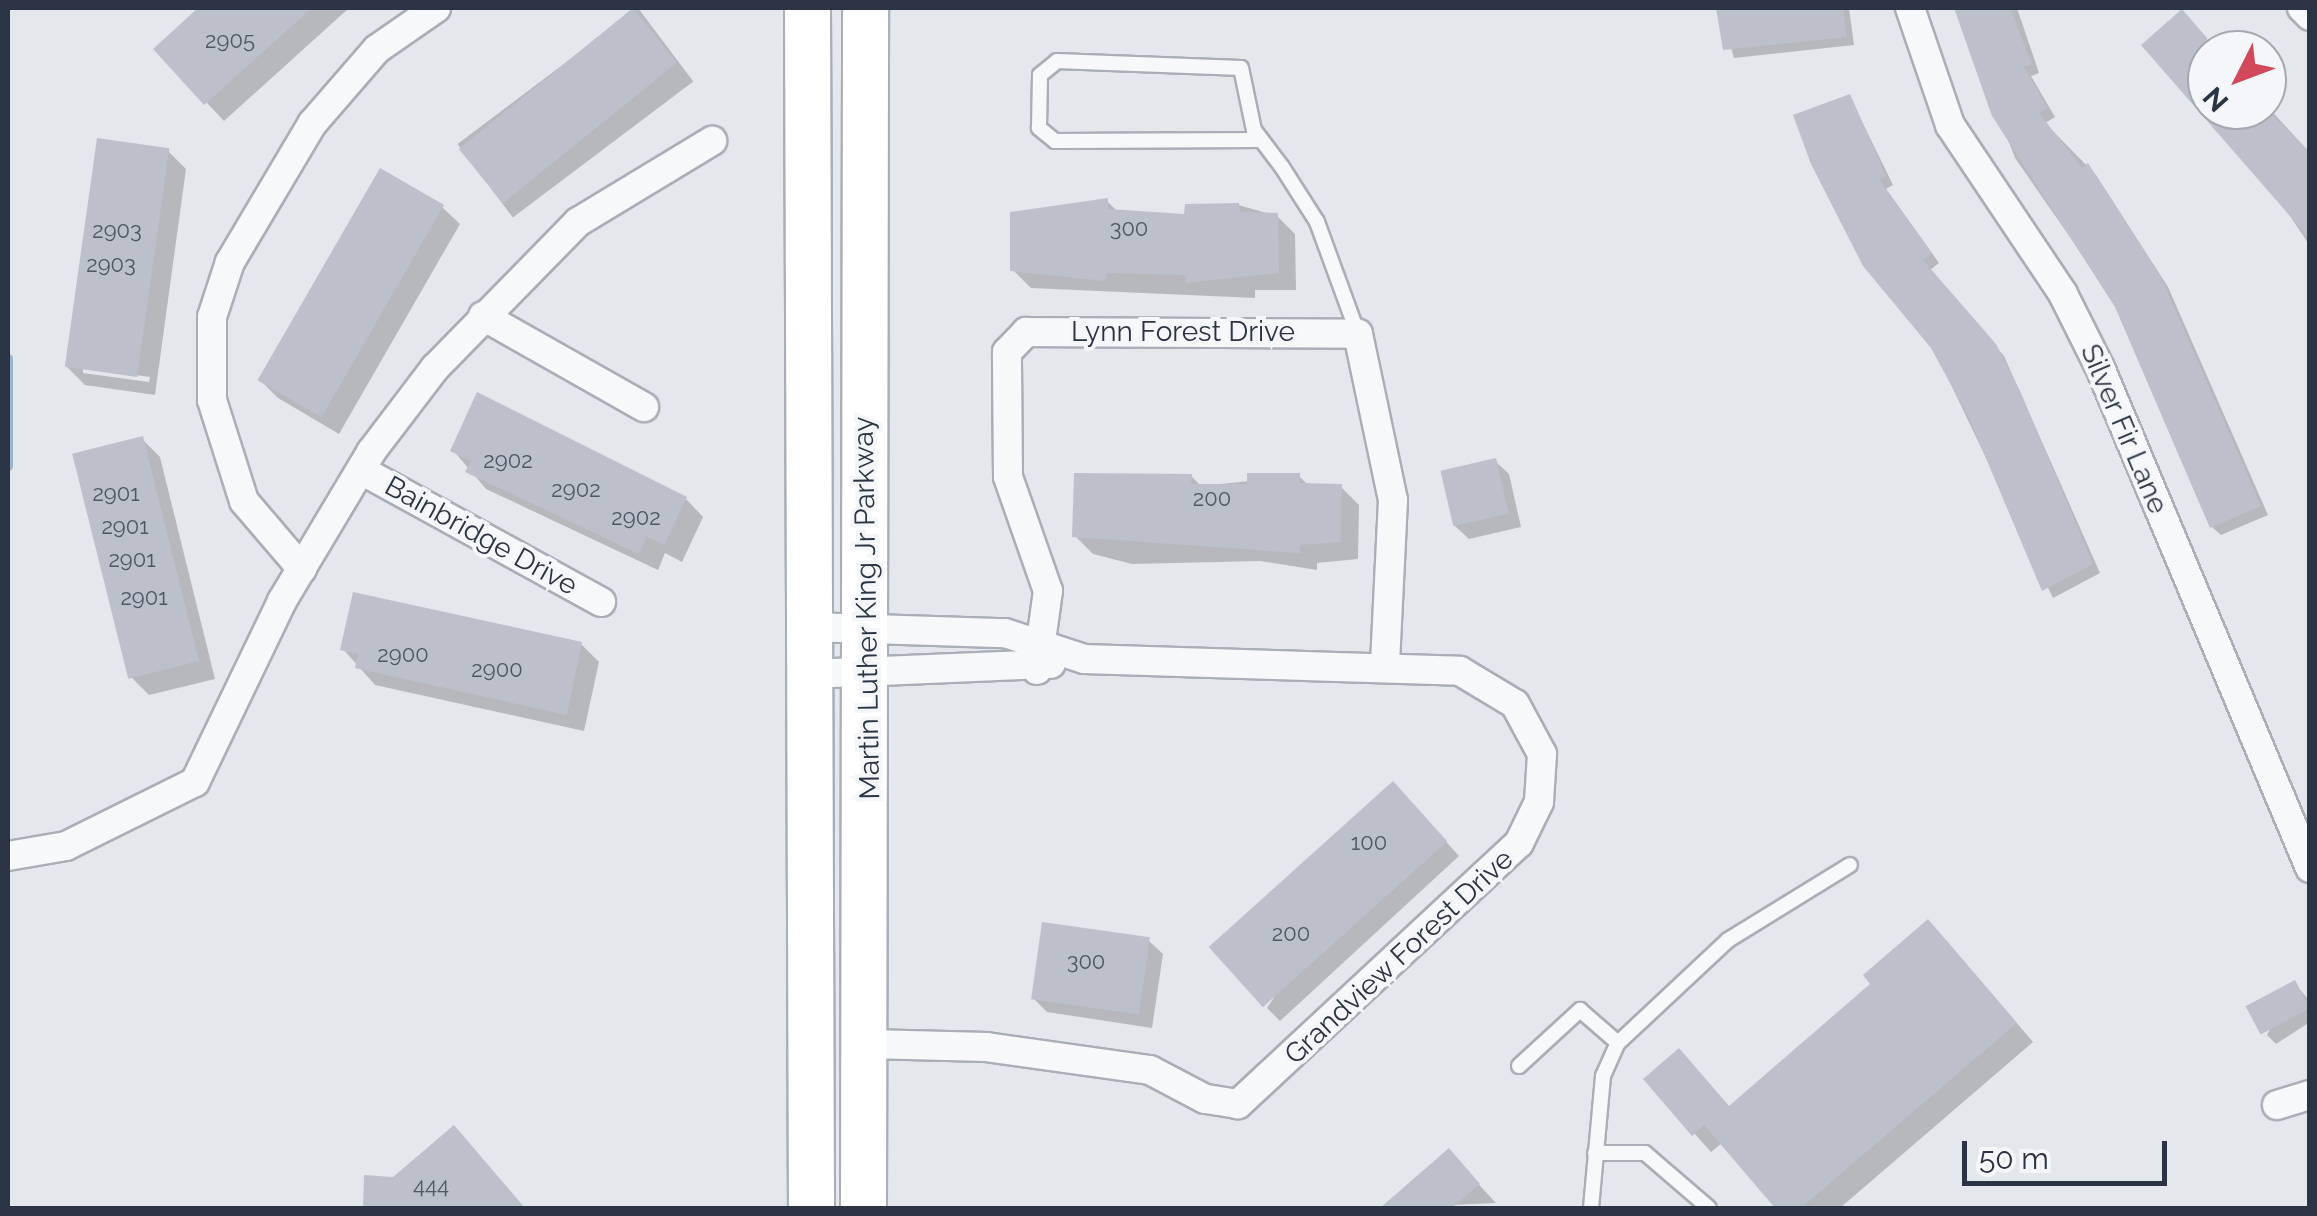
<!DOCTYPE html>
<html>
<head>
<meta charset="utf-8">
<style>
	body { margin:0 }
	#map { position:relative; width:2317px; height:1216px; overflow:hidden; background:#e4e7ec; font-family:Raleway,sans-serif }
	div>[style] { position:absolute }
	.shadow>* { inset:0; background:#0003; transform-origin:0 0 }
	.stream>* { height:9px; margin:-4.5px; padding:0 4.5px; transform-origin:4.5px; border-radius:4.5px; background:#9fb4cc }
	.building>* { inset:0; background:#bbc0ca; transform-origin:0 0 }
	.roads { filter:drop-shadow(2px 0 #a9aeb7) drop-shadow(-2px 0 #a9aeb7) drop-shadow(0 2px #a9aeb7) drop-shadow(0 -2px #a9aeb7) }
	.lane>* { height:14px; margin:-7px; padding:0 7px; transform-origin:7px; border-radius:7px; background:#f7f8fa }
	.street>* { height:28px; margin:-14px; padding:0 14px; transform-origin:14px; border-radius:14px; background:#f7f8fa }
	.primary>* { height:45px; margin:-22.5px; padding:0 22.5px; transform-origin:22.5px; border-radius:22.5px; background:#fff }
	span { translate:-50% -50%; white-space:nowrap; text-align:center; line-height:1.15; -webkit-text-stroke:8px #f4f6f9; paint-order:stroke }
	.number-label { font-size:22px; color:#4f5766 }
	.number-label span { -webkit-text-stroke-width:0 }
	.street-label { font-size:28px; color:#2b3445 }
	.frame { position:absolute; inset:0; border:10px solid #2b3445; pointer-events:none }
	.north { position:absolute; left:2187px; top:30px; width:100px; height:100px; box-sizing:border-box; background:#f4f6f9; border:2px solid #a4a8b1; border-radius:50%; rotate:228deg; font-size:28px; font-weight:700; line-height:40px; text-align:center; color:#2b3445 }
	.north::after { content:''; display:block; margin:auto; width:35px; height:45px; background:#d1495b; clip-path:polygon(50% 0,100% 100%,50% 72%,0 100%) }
	.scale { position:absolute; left:1962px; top:1141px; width:205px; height:45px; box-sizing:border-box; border:5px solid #2b3445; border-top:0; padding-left:12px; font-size:30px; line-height:35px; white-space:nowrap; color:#2b3445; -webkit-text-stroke:8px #f4f6f9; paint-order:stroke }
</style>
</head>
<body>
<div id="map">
	<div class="shadow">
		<i style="clip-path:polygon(202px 8px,349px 8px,224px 121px,156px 49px)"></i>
		<i style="left:638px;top:8px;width:92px;height:226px;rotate:53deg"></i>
		<i style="clip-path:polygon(1719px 8px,1849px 8px,1854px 45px,1734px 58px)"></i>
		<i style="clip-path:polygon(1958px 8px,2017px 8px,2039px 73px,2031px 76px,2055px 117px,2045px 123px,2096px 175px,2168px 287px,2268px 515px,2221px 535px,2212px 527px,2118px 306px,2015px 158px)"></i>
		<i style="clip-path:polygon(2182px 13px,2217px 50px,2207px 50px,2207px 110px,2267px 106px,2310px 153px,2310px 246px,2266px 180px,2145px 45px)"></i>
		<i style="clip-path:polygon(1850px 97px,1893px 185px,1886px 189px,1939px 263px,1930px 270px,2004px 356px,2100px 573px,2053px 598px,1933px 347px)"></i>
		<i style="clip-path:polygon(evenodd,168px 151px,186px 169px,155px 395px,85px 385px,67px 367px,168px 151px,83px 368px,150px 377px,149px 382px,83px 373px,83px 368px)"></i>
		<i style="clip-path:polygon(1107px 201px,1118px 212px,1187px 217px,1238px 205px,1277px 216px,1295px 234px,1296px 290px,1255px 290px,1255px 298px,1031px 288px,1013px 270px)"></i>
		<i style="clip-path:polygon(442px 207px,460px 224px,339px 434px,278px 398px,260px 380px)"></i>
		<i style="clip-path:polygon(142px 439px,160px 457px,215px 679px,149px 695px,131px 677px)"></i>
		<i style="clip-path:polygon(453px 450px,686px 499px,703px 517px,682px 562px,665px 553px,658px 570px,486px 489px)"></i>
		<i style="clip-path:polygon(1495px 461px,1509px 474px,1521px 527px,1469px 539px,1455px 526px)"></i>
		<i style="clip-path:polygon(1191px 476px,1201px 486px,1299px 476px,1309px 486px,1341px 487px,1359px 505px,1358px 559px,1317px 563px,1317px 570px,1260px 561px,1132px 564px,1093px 554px,1075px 536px)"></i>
		<i style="clip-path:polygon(581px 644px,599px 662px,584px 731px,375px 685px,343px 649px)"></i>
		<i style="clip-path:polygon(1406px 797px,1459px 856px,1280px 1021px,1267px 1008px)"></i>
		<i style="clip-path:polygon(1946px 940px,2033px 1042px,1840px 1208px,1778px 1208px,1722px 1143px,1711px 1152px,1647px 1080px,1730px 1108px)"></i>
		<i style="clip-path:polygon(1149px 941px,1163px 954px,1152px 1028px,1047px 1012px,1033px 998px)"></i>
		<i style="clip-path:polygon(2294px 983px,2310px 1001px,2310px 1022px,2276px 1044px,2267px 1035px)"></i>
		<i style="clip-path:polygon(471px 1146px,524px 1208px,365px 1208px,367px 1178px,394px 1179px)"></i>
		<i style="clip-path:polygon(1449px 1152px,1496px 1203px,1384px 1208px)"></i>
	</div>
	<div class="stream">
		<i style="left:8px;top:358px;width:108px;rotate:90deg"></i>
	</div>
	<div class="building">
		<i style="clip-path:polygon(198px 8px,312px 8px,204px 105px,153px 49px)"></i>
		<i style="left:633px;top:8px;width:70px;height:224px;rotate:51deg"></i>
		<i style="clip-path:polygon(1716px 8px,1843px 8px,1847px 37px,1723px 50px)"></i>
		<i style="clip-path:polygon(1954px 8px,2010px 8px,2032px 64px,2024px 67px,2048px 108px,2039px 113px,2082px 168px,2088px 163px,2160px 275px,2261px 506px,2210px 528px,2115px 307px,1992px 116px)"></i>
		<i style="clip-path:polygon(2182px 9px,2207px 38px,2207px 110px,2267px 110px,2310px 152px,2310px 239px,2141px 45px)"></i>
		<i style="clip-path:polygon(1850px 94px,1886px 176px,1879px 179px,1932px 253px,1923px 260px,1996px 344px,2020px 391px,2093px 564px,2042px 591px,1969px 418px,1931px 348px,1863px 266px,1811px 164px,1793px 115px)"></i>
		<i style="left:97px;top:138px;width:73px;height:231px;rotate:8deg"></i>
		<i style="left:380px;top:168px;width:74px;height:245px;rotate:30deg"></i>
		<i style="clip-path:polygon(1108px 198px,1108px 209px,1184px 214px,1185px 204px,1239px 203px,1240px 212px,1278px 213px,1279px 273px,1185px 283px,1186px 275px,1107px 273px,1105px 281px,1010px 271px,1010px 212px)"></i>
		<i style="clip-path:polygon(477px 392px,687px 497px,664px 545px,647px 537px,639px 554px,465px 472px,471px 461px,450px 451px)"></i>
		<i style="left:143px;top:436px;width:232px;height:73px;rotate:76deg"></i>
		<i style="left:1496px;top:458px;width:57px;height:57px;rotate:77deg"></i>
		<i style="clip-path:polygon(1074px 473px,1192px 474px,1191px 484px,1247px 484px,1247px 473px,1300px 473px,1300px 483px,1342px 484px,1341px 542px,1300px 545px,1300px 553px,1072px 537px)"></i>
		<i style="clip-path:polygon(353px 592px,582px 642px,567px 715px,355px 668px,358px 654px,340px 650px)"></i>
		<i style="left:1393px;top:781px;width:81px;height:248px;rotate:48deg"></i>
		<i style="clip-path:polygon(1928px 919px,2017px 1023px,1801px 1208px,1775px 1208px,1704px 1125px,1692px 1136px,1643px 1079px,1679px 1048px,1729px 1106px,1870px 984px,1863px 975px)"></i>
		<i style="left:1042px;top:922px;width:109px;height:78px;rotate:8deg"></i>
		<i style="left:2295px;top:980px;width:32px;height:56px;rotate:62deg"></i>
		<i style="clip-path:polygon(454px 1125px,525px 1208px,363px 1208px,364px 1175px,393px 1177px)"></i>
		<i style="clip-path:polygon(1449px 1148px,1480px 1184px,1452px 1208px,1380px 1208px)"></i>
	</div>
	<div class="roads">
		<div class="lane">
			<i style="left:1261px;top:140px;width:206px;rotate:179.7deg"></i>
			<i style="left:1055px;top:141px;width:21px;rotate:-141deg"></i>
			<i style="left:1039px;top:128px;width:53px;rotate:-88.9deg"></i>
			<i style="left:1040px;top:75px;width:22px;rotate:-39deg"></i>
			<i style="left:1057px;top:61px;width:184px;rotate:2.2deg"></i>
			<i style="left:1241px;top:68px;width:63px;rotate:78.2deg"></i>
			<i style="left:1254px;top:130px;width:46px;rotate:52.9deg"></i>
			<i style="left:1282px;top:167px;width:65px;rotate:57.5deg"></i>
			<i style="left:1317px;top:222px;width:119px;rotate:69.9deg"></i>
			<i style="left:1519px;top:1066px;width:83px;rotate:-42.6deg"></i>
			<i style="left:1580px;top:1010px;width:50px;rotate:41deg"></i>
			<i style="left:1595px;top:1153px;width:50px"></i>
			<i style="left:1645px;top:1153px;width:84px;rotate:40.7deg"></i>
			<i style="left:1591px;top:1208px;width:133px;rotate:-84.8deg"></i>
			<i style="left:1603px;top:1076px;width:36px;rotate:-66deg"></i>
			<i style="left:1618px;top:1043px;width:151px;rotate:-43.1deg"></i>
			<i style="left:1728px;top:940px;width:143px;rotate:-31.6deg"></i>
		</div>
		<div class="street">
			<i style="left:1910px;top:8px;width:124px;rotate:71.1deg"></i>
			<i style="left:1950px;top:125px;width:203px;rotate:56.2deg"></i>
			<i style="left:2063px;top:294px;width:85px;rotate:63.4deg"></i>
			<i style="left:2101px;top:370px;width:540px;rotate:67.23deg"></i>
			<i style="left:2302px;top:8px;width:11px;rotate:45deg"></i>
			<i style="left:483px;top:316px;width:185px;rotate:29.5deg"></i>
			<i style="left:361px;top:470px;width:274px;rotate:28.8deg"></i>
			<i style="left:302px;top:569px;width:89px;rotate:-130.5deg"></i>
			<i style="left:244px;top:501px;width:106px;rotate:-107.6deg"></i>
			<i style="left:212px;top:400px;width:83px;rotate:-90deg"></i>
			<i style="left:212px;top:317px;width:58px;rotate:-71.9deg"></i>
			<i style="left:230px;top:262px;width:161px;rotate:-59.3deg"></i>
			<i style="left:312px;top:124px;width:99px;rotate:-49.1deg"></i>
			<i style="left:377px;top:49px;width:72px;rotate:-34.8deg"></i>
			<i style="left:809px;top:627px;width:196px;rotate:1.8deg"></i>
			<i style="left:1005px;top:633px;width:83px;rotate:18.2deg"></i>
			<i style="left:1084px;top:659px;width:376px;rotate:1.8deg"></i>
			<i style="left:1460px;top:671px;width:64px;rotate:31deg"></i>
			<i style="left:1515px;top:704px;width:57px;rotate:61.6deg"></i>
			<i style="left:1542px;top:754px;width:48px;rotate:93.6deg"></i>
			<i style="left:1539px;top:802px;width:46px;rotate:116deg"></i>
			<i style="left:1519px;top:843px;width:384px;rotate:137.1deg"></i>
			<i style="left:1238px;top:1104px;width:33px;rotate:-171deg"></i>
			<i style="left:1205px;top:1099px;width:62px;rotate:-152.2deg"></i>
			<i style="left:1150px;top:1070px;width:165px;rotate:-172deg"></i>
			<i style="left:987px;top:1047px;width:119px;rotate:-178.6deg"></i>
			<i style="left:1037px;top:670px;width:80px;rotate:-82.1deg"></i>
			<i style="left:1048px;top:591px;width:121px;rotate:-109.3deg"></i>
			<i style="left:1008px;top:477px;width:125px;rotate:-90.5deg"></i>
			<i style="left:1007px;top:352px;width:28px;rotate:-46deg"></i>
			<i style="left:1026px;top:332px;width:332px;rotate:0.3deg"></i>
			<i style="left:1358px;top:334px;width:170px;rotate:78.1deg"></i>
			<i style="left:1393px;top:500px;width:166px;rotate:92.8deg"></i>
			<i style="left:809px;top:674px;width:242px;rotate:-2.4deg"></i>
			<i style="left:8px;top:856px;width:59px;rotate:-9.8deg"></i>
			<i style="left:66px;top:846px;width:144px;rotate:-26.4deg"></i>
			<i style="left:195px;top:782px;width:201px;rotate:-64.3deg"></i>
			<i style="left:282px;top:601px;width:174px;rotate:-59.1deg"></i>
			<i style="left:371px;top:452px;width:106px;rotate:-52.7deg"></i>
			<i style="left:435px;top:368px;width:204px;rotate:-45.6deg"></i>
			<i style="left:578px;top:222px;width:157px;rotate:-31.2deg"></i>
			<i style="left:2277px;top:1105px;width:34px;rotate:-17deg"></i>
		</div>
		<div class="primary">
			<i style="left:807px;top:8px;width:1200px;rotate:89.81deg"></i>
			<i style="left:863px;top:1208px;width:1200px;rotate:-89.9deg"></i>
		</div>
	</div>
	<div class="number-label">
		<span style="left:230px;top:41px">2905</span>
		<span style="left:1129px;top:229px">300</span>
		<span style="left:117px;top:231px">2903</span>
		<span style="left:111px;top:265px">2903</span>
		<span style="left:508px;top:461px">2902</span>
		<span style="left:576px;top:490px">2902</span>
		<span style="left:116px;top:494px">2901</span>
		<span style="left:1212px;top:499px">200</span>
		<span style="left:636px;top:518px">2902</span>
		<span style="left:125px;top:527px">2901</span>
		<span style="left:132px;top:560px">2901</span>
		<span style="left:144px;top:598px">2901</span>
		<span style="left:403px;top:655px">2900</span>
		<span style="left:497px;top:670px">2900</span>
		<span style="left:1369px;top:843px">100</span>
		<span style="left:1291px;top:934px">200</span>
		<span style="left:1086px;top:962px">300</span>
		<span style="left:431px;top:1186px">444</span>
	</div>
	<div class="street-label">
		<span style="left:1183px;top:332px">Lynn Forest Drive</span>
		<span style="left:2124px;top:429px;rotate:67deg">Silver Fir Lane</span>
		<span style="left:481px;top:536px;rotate:29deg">Bainbridge Drive</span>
		<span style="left:867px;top:608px;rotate:-91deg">Martin Luther King Jr Parkway</span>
		<span style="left:1399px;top:957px;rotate:-43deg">Grandview Forest Drive</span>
	</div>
	<div class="frame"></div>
	<div class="north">N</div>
	<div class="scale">50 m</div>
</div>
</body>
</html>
